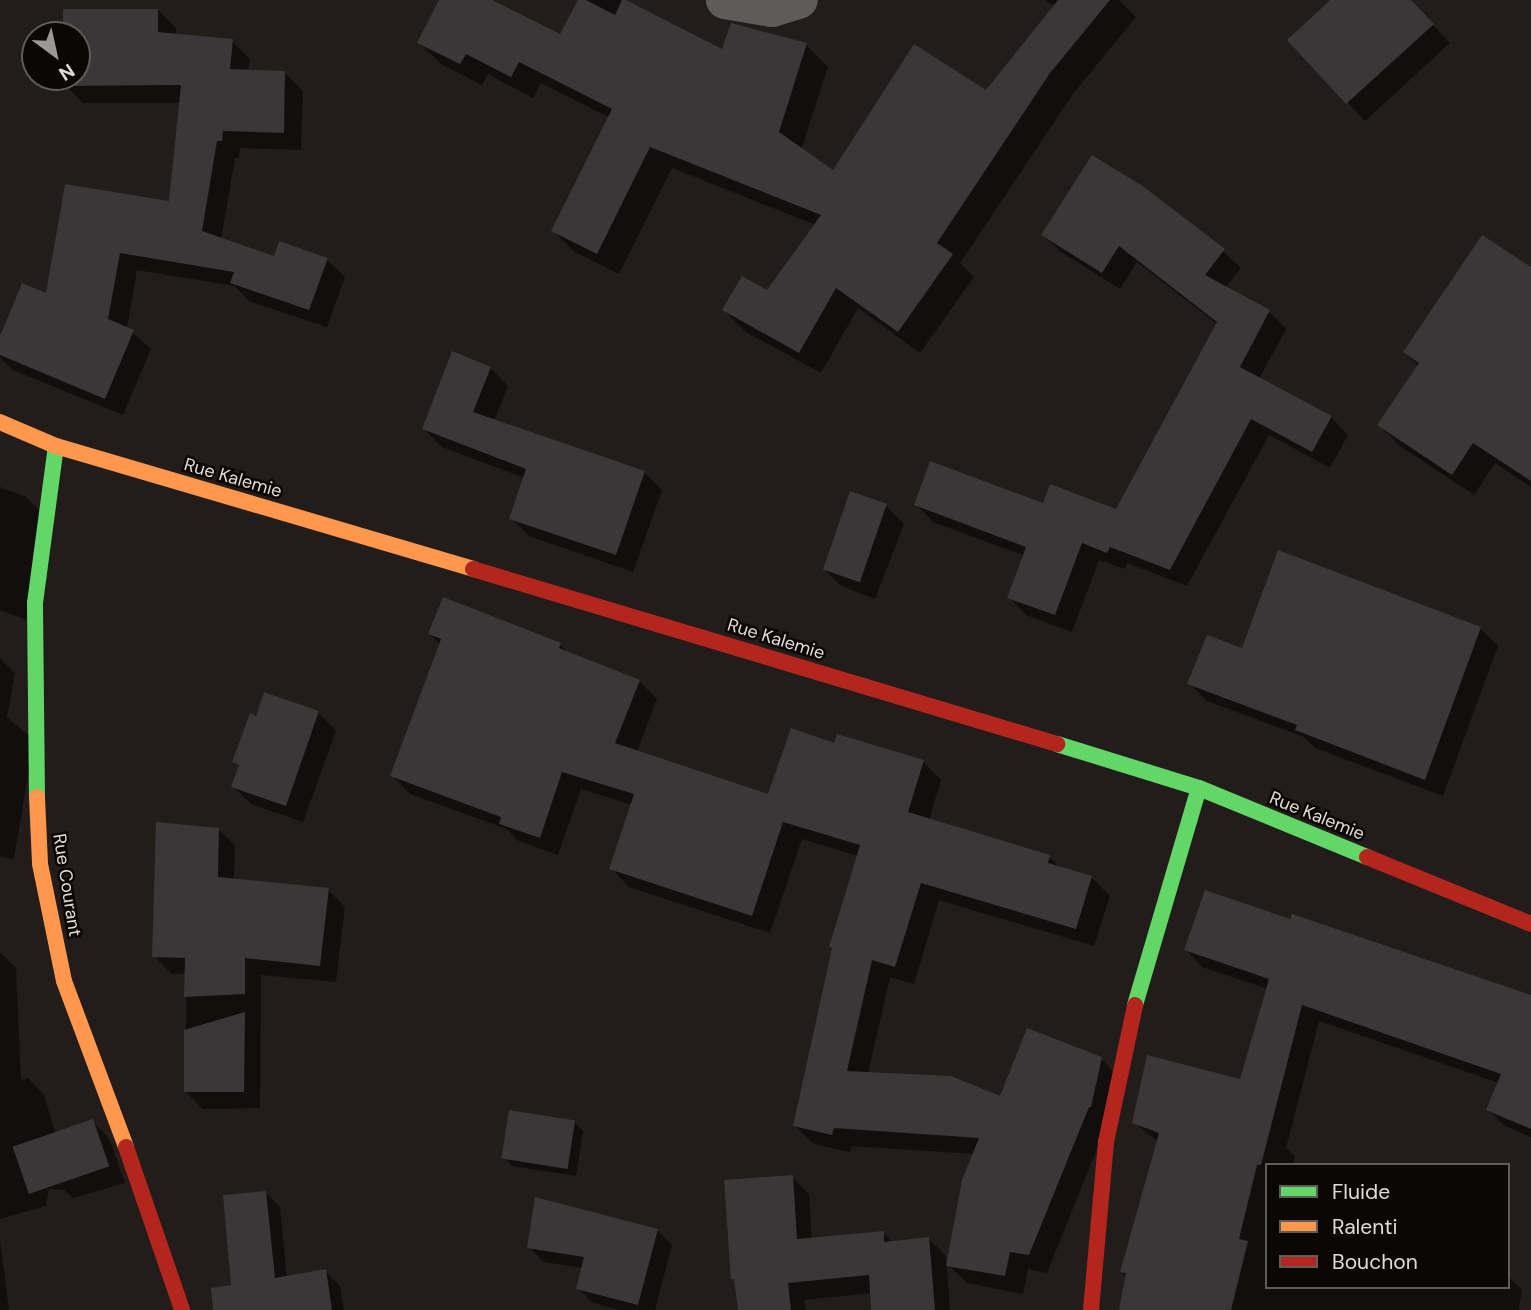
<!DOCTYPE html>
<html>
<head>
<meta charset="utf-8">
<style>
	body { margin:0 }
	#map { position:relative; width:1531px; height:1310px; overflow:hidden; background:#221c1a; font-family:"DM Sans",sans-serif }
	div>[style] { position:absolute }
	.shadow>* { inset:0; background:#0007 }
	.building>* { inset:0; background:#3b3637; transform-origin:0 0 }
	.street>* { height:38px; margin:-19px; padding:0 19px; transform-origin:19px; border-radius:19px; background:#5e5c5a }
	.fast>* { height:16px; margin:-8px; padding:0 8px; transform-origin:8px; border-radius:8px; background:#63d668 }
	.slow>* { height:16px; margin:-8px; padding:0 8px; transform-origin:8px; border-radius:8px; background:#ff974d }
	.jam>* { height:16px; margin:-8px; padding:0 8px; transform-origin:8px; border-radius:8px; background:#b3261e }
	span { translate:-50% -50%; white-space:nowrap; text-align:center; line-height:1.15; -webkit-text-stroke:5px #0b0706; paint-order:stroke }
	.street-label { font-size:18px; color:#e1dad7 }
	.legend { position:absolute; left:1265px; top:1163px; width:245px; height:126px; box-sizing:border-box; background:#0b0706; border:2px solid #615b5a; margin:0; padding:9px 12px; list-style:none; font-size:21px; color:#e1dad7 }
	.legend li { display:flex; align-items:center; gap:14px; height:35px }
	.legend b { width:35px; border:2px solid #615b5a }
	.north { position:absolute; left:21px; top:21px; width:70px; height:70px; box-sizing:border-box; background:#0b0706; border:2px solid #615b5a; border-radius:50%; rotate:147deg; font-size:19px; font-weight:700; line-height:28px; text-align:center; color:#e1dad7 }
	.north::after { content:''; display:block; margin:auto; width:24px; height:32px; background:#9e9895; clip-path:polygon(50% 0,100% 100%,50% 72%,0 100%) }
</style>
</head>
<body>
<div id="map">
	<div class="shadow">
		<i style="clip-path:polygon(441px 0,488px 0,561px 37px,580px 0,622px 0,723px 52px,806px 45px,828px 67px,801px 150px,833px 172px,986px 92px,1055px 6px,1045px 0,1119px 0,1136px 17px,1072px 95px,960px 263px,974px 277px,920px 353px,858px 308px,821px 373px,746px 332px,724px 310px,768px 293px,816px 225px,672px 168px,619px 274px,575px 252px,553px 231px,610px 118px,541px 83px,533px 98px,488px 74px,482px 85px,441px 64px,419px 42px)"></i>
		<i style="clip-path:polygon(1333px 0,1410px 0,1450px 43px,1365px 121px,1289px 40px)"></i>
		<i style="clip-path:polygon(158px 10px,176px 28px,176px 35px,232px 41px,250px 59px,248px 71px,285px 73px,303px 91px,301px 150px,240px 148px,239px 158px,235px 158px,221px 240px,275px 258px,327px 260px,345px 277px,327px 327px,249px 301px,235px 286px,137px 270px,127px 328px,151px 349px,123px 415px,13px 370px,0 357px,0 340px,48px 296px,170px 203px,181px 103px,83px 103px,65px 85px,65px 77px,77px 77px,77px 35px,65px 35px)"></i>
		<i style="clip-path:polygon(1043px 235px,1223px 251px,1241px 268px,1225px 288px,1269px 312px,1286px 329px,1259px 379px,1331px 417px,1348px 435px,1330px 468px,1269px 435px,1187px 586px,1127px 563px,1125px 569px,1099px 560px,1072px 632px,1026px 615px,1009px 597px,1025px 556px,933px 522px,916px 504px,1117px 512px,1218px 325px,1137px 262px,1120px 289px,1061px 252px)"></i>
		<i style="clip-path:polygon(1531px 269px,1531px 487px,1495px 463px,1474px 495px,1400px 446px,1379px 425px,1419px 366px,1405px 352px)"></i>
		<i style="clip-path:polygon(490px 368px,508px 386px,494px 421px,644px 472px,662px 490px,633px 572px,529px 536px,511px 518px,525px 478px,442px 447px,424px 429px)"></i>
		<i style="clip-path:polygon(0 487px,26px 497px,52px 523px,26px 620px,0 610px)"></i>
		<i style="clip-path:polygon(886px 506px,904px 524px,875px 599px,841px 586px,823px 568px)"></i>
		<i style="clip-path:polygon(1480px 628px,1498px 646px,1443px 796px,1315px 748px,1304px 737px,1207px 701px,1189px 683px,1243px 650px)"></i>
		<i style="clip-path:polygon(430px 634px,560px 645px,568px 653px,639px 681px,657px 699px,637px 752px,770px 797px,835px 745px,923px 762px,941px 780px,929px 820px,1049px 857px,1060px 868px,1091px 877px,1110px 896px,1094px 946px,939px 900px,914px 984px,890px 977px,868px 1073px,1001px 1098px,1101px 1059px,1119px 1077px,1107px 1124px,1047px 1273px,1028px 1269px,1023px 1294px,967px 1283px,948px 1265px,975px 1154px,852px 1146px,850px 1152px,813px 1144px,795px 1126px,858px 856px,802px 839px,770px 933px,629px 887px,611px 868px,632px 805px,581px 789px,558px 855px,519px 841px,507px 829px,410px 794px,392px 775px,441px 645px)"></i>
		<i style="clip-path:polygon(0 658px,15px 673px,7px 717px,34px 740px,14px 859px,0 857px)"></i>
		<i style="clip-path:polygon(318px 713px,336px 731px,303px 822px,251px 804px,233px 786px,240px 767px,234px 762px,258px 718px)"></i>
		<i style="clip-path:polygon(218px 829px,235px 846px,234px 880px,328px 890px,345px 907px,336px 982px,261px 975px,260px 1108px,203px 1109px,186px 1092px,186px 974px,171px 973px,154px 956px)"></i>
		<i style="clip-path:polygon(1186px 950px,1531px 997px,1531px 1137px,1505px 1126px,1488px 1110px,1499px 1083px,1319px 1021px,1286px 1148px,1295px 1156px,1293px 1165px,1267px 1165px,1267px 1287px,1508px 1287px,1508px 1276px,1522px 1290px,1519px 1310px,1120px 1310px,1127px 1277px,1122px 1272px,1158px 1142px,1134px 1122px,1241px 1081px,1268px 989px,1202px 967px)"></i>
		<i style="clip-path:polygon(0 952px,16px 968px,21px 1080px,28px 1078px,44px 1095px,55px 1132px,92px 1121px,109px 1138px,125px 1183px,73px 1198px,64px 1190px,49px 1189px,46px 1206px,0 1219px)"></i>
		<i style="clip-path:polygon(574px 1122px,583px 1131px,576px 1176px,512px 1166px,504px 1157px)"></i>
		<i style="clip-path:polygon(792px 1177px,809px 1194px,812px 1240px,883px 1232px,893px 1243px,929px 1239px,946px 1256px,950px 1310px,873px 1310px,871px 1293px,804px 1300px,806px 1310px,740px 1310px,737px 1283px,732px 1279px)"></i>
		<i style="clip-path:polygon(265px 1192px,280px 1207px,287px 1278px,325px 1271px,340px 1286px,344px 1310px,382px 1310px,237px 1310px)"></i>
		<i style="clip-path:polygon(657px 1230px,672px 1245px,655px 1310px,620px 1310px,593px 1303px,578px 1288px,583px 1268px,544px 1262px,529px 1247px)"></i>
		<i style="clip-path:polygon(0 1240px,9px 1310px,0 1310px)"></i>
	</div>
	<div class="building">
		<i style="clip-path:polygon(439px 0,492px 0,560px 34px,578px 0,586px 0,615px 15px,622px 0,626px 0,722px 49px,731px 23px,807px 43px,779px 132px,833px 170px,914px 44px,986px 90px,1058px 0,1110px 0,1050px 73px,937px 243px,953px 254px,898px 332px,836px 288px,799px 353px,722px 310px,742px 276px,767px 290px,821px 215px,650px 147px,597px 254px,551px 231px,612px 109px,519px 62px,511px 77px,466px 54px,460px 64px,417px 43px)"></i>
		<i style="clip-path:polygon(1330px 0,1411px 0,1434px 24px,1346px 104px,1287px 40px)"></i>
		<i style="clip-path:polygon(63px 9px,158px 9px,158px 32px,233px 39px,230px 69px,285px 71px,284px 133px,223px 131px,222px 141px,217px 141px,202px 231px,274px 256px,279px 241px,328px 258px,309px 310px,230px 283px,234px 272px,120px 253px,108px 319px,134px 330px,105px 399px,0 355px,0 336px,22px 283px,46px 293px,65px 184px,169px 201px,181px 85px,63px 86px,63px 77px,77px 77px,77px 35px,63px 35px)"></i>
		<i style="clip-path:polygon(1092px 155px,1144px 187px,1225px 249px,1205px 275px,1270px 310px,1240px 367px,1332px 416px,1312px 452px,1251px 419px,1170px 570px,1110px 547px,1107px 553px,1082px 543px,1055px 615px,1007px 598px,1026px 547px,914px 505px,930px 461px,1043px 503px,1050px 484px,1116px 509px,1217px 322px,1119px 246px,1102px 273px,1041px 235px)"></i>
		<i style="clip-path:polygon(1482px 235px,1531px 267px,1531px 481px,1473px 443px,1452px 475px,1377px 425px,1419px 363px,1403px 352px)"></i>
		<i style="clip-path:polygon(452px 351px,491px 367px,473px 412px,645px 471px,616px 555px,509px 519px,526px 469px,422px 429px)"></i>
		<i style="left:850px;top:491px;width:39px;height:83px;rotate:19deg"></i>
		<i style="clip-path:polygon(1278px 550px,1481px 627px,1425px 780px,1295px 730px,1297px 725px,1187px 684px,1207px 635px,1242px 648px)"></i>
		<i style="clip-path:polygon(443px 597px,561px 643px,559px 648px,640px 680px,615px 743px,768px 794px,791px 728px,834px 743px,837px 734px,924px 760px,908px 812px,1050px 855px,1048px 863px,1092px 876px,1076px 929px,921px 883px,895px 967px,872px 960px,847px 1071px,951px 1076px,1000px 1096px,1027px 1028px,1102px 1057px,1091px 1107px,1089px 1107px,1029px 1255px,1010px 1252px,1005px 1276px,946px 1266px,962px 1180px,979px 1138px,834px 1128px,832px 1135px,793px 1126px,832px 948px,829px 947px,860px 845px,783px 822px,752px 916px,609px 869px,634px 794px,562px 772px,540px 838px,499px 824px,501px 817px,390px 776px,441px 639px,428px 634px)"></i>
		<i style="clip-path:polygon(264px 692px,319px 711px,286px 806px,231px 787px,239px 765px,232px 762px,250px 713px,256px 716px)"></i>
		<i style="clip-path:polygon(156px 822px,219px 828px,218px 877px,329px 888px,320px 966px,245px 958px,245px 994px,184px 997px,185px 958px,152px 957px)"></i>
		<i style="clip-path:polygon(1205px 890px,1290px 919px,1292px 914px,1531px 995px,1531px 1129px,1486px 1110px,1501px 1074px,1302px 1005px,1261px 1165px,1257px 1165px,1239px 1239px,1248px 1241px,1231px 1310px,1119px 1310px,1126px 1273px,1120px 1272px,1159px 1133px,1132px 1123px,1147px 1055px,1240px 1079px,1269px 979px,1184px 950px)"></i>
		<i style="clip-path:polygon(245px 1012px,244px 1092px,184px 1092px,184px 1030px)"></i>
		<i style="left:509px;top:1110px;width:67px;height:49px;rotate:9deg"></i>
		<i style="left:93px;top:1119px;width:50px;height:85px;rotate:71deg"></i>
		<i style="clip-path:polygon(793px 1175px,797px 1239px,884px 1231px,884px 1242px,929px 1237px,935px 1310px,871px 1310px,869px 1275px,788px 1283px,791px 1310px,738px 1310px,734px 1279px,731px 1280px,724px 1180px)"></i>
		<i style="clip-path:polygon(266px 1191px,275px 1278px,326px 1269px,332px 1310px,213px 1310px,211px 1288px,231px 1285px,223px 1195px)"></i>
		<i style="clip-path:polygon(535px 1197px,658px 1229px,638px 1305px,576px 1289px,584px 1257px,527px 1248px)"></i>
	</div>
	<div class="street">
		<i style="left:725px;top:0;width:48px;rotate:9.7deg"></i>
		<i style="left:772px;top:8px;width:28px;rotate:-17deg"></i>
	</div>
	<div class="fast">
		<i style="left:1057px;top:744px;width:149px;rotate:17.2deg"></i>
		<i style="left:1199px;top:788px;width:182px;rotate:22.3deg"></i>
		<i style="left:37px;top:797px;width:194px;rotate:-90.6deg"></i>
		<i style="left:35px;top:603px;width:158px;rotate:-82.4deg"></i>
		<i style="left:1135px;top:1005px;width:226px;rotate:-73.6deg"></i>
	</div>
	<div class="slow">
		<i style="left:0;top:422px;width:61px;rotate:23.2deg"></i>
		<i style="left:56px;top:446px;width:435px;rotate:16.4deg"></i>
		<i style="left:37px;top:797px;width:67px;rotate:87.4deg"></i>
		<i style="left:40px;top:864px;width:119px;rotate:78.4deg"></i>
		<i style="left:64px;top:981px;width:177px;rotate:69.5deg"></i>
	</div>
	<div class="jam">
		<i style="left:473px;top:569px;width:610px;rotate:16.68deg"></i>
		<i style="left:1367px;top:857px;width:177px;rotate:22.2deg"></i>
		<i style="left:126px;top:1147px;width:172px;rotate:71deg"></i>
		<i style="left:1091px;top:1310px;width:169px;rotate:-84.9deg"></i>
		<i style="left:1106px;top:1142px;width:140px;rotate:-78deg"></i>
	</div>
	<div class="street-label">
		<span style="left:233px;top:478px;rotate:16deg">Rue Kalemie</span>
		<span style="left:776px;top:639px;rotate:17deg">Rue Kalemie</span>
		<span style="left:1317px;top:816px;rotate:22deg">Rue Kalemie</span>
		<span style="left:67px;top:885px;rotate:81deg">Rue Courant</span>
	</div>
	<ul class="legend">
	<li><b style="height:9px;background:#63d668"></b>Fluide</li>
	<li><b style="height:9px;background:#ff974d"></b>Ralenti</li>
	<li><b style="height:9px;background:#b3261e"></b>Bouchon</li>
	</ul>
	<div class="north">N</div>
</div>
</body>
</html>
